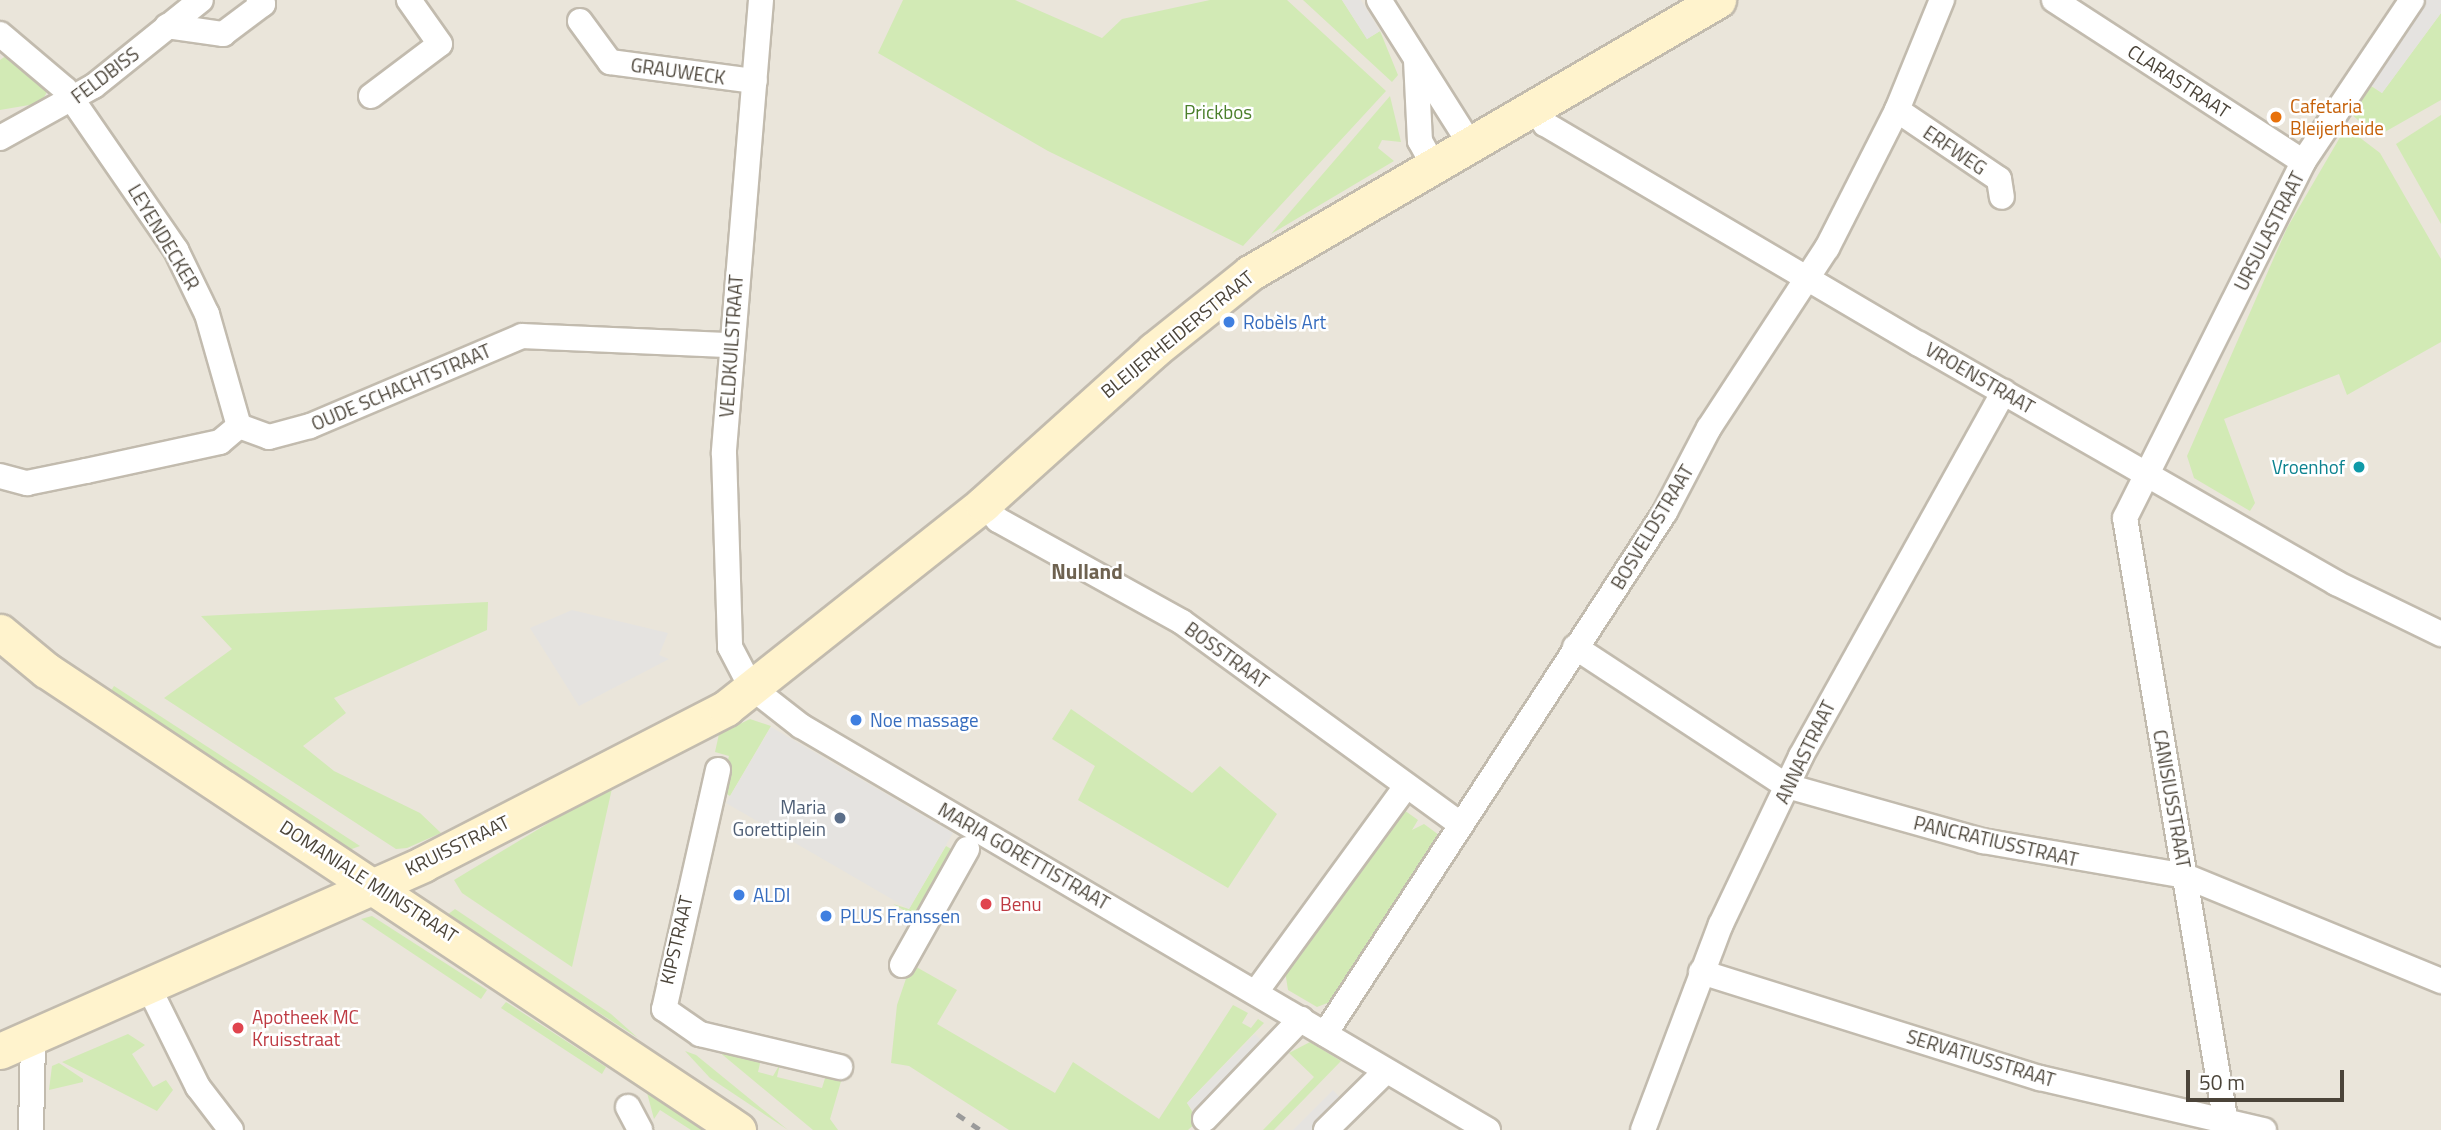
<!DOCTYPE html>
<html>
<head>
<meta charset="utf-8">
<style>
	body { margin:0 }
	#map { position:relative; width:2441px; height:1130px; overflow:hidden; background:#f6f3ec; font-family:"Titillium Web",sans-serif }
	div>[style] { position:absolute }
	.residential>* { inset:0; background:#eae5da }
	.green>* { inset:0; background:#d2eab5 }
	.parking>* { inset:0; background:#e5e3e0 }
	.roads { filter:drop-shadow(2px 0 #c2bbae) drop-shadow(-2px 0 #c2bbae) drop-shadow(0 2px #c2bbae) drop-shadow(0 -2px #c2bbae) }
	.street>* { height:24px; margin:-12px; padding:0 12px; transform-origin:12px; border-radius:12px; background:#fff }
	.secondary>* { height:35px; margin:-17.5px; padding:0 17.5px; transform-origin:17.5px; border-radius:17.5px; background:#fff3cd }
	.rail>* { height:5px; margin-top:-2.5px; transform-origin:0; background:repeating-linear-gradient(90deg,#9a9a9a 0 9px,transparent 0 18px) }
	.dots>* { width:19px; height:19px; translate:-50% -50%; box-sizing:border-box; border:4px solid #fff; border-radius:50% }
	span { translate:-50% -50%; white-space:nowrap; text-align:center; line-height:1.15; -webkit-text-stroke:5px #fff; paint-order:stroke }
	.street-label { font-size:19px; color:#4b4439 }
	.food-label { font-size:19px; color:#c56008 }
	.left { translate:0 -50%; text-align:left }
	.park-label { font-size:19px; color:#4a7f2a }
	.shop-label { font-size:19px; color:#366cbe }
	.culture-label { font-size:19px; color:#0d838f }
	.right { translate:-100% -50%; text-align:right }
	.service-label { font-size:19px; color:#4e5e75 }
	.health-label { font-size:19px; color:#be3a42 }
	.neighbourhood-label { font-size:21px; color:#6e6250; font-weight:700 }
	.scale { position:absolute; left:2186px; top:1070px; width:158px; height:32px; box-sizing:border-box; border:4px solid #4b4439; border-top:0; padding-left:9px; font-size:21px; line-height:24px; white-space:nowrap; color:#4b4439; -webkit-text-stroke:5px #fff; paint-order:stroke }
</style>
</head>
<body>
<div id="map">
	<div class="residential">
		<div style="clip-path:polygon(0 0,2441px 0,2441px 1130px,0 1130px)"></div>
	</div>
	<div class="green">
		<div style="clip-path:polygon(903px 0,1015px 0,1102px 38px,1122px 19px,1210px 0,1287px 0,1386px 91px,1243px 246px,1048px 151px,878px 53px)"></div>
		<div style="clip-path:polygon(1303px 0,1342px 0,1367px 39px,1380px 31px,1398px 75px,1392px 82px)"></div>
		<div style="clip-path:polygon(2441px 13px,2441px 100px,2383px 133px,2366px 127px,2343px 107px,2363px 81px,2382px 93px)"></div>
		<div style="clip-path:polygon(10px 53px,48px 90px,41px 103px,0 110px,0 60px)"></div>
		<div style="clip-path:polygon(1390px 96px,1401px 142px,1382px 140px,1378px 148px,1394px 161px,1271px 234px)"></div>
		<div style="clip-path:polygon(2441px 115px,2441px 224px,2396px 144px)"></div>
		<div style="clip-path:polygon(2346px 127px,2380px 153px,2441px 259px,2441px 342px,2347px 395px,2339px 374px,2224px 419px,2255px 503px,2250px 511px,2194px 478px,2187px 456px,2287px 228px)"></div>
		<div style="clip-path:polygon(488px 602px,487px 630px,334px 698px,346px 713px,303px 746px,334px 771px,420px 813px,441px 833px,407px 848px,396px 849px,164px 698px,232px 649px,201px 616px)"></div>
		<div style="clip-path:polygon(114px 686px,360px 846px,349px 850px,109px 694px)"></div>
		<div style="clip-path:polygon(1071px 709px,1192px 793px,1220px 766px,1277px 814px,1228px 888px,1078px 800px,1095px 766px,1052px 739px)"></div>
		<div style="clip-path:polygon(750px 719px,771px 726px,730px 796px,720px 790px,729px 756px,715px 752px,719px 734px)"></div>
		<div style="clip-path:polygon(613px 784px,572px 967px,462px 893px,454px 880px)"></div>
		<div style="clip-path:polygon(1404px 810px,1418px 820px,1412px 830px,1424px 824px,1439px 835px,1330px 1002px,1317px 1007px,1288px 990px,1285px 971px)"></div>
		<div style="clip-path:polygon(946px 846px,953px 850px,914px 916px,893px 904px,909px 909px)"></div>
		<div style="clip-path:polygon(455px 909px,611px 1014px,638px 1038px,447px 915px)"></div>
		<div style="clip-path:polygon(372px 916px,487px 990px,481px 999px,361px 919px)"></div>
		<div style="clip-path:polygon(911px 964px,957px 990px,937px 1024px,1055px 1093px,1073px 1062px,1159px 1119px,1233px 1005px,1248px 1013px,1242px 1023px,1251px 1028px,1258px 1019px,1264px 1023px,1187px 1103px,1198px 1121px,1188px 1130px,1009px 1130px,909px 1066px,891px 1063px,897px 1005px)"></div>
		<div style="clip-path:polygon(506px 1002px,606px 1067px,602px 1074px,501px 1008px)"></div>
		<div style="clip-path:polygon(128px 1034px,145px 1045px,132px 1054px,153px 1087px,166px 1080px,173px 1090px,157px 1111px,62px 1062px)"></div>
		<div style="clip-path:polygon(1310px 1042px,1341px 1061px,1274px 1130px,1263px 1130px,1314px 1077px,1289px 1053px)"></div>
		<div style="clip-path:polygon(721px 1047px,761px 1059px,758px 1072px,773px 1076px,780px 1064px,777px 1077px,822px 1088px,826px 1075px,842px 1078px,830px 1119px,838px 1130px,813px 1130px,718px 1051px)"></div>
		<div style="clip-path:polygon(685px 1051px,696px 1055px,788px 1130px,710px 1078px)"></div>
		<div style="clip-path:polygon(59px 1063px,83px 1079px,83px 1082px,49px 1090px,52px 1066px)"></div>
		<div style="clip-path:polygon(646px 1089px,708px 1130px,691px 1130px,660px 1110px,654px 1119px)"></div>
	</div>
	<div class="parking">
		<div style="clip-path:polygon(1342px 0,1361px 0,1380px 31px,1367px 39px)"></div>
		<div style="clip-path:polygon(2423px 0,2441px 0,2441px 13px,2382px 93px,2367px 82px)"></div>
		<div style="clip-path:polygon(572px 610px,668px 633px,659px 655px,669px 659px,579px 706px,530px 628px)"></div>
		<div style="clip-path:polygon(771px 727px,953px 833px,909px 909px,726px 803px)"></div>
		<div style="clip-path:polygon(1255px 1034px,1266px 1045px,1197px 1115px,1187px 1103px)"></div>
		<div style="clip-path:polygon(1333px 1090px,1344px 1102px,1316px 1130px,1293px 1130px)"></div>
	</div>
	<div class="roads">
		<div class="street">
			<div style="left:761px;top:0;width:455px;rotate:94.7deg"></div>
			<div style="left:724px;top:453px;width:194px;rotate:88.2deg"></div>
			<div style="left:730px;top:647px;width:45px;rotate:62.3deg"></div>
			<div style="left:751px;top:687px;width:63px;rotate:38deg"></div>
			<div style="left:801px;top:726px;width:797px;rotate:30.46deg"></div>
			<div style="left:1379px;top:0;width:167px;rotate:57.7deg"></div>
			<div style="left:2054px;top:0;width:297px;rotate:33deg"></div>
			<div style="left:580px;top:21px;width:51px;rotate:53.8deg"></div>
			<div style="left:610px;top:62px;width:146px;rotate:7.5deg"></div>
			<div style="left:167px;top:26px;width:57px;rotate:8.1deg"></div>
			<div style="left:223px;top:34px;width:50px;rotate:-36.9deg"></div>
			<div style="left:263px;top:4px;width:6px;rotate:-135deg"></div>
			<div style="left:0;top:34px;width:85px;rotate:40.2deg"></div>
			<div style="left:65px;top:89px;width:196px;rotate:55.4deg"></div>
			<div style="left:176px;top:250px;width:71px;rotate:64.2deg"></div>
			<div style="left:207px;top:314px;width:116px;rotate:74.1deg"></div>
			<div style="left:1416px;top:60px;width:81px;rotate:87.2deg"></div>
			<div style="left:1420px;top:141px;width:25px;rotate:61deg"></div>
			<div style="left:371px;top:96px;width:86px;rotate:-37deg"></div>
			<div style="left:440px;top:44px;width:54px;rotate:-125.2deg"></div>
			<div style="left:1532px;top:104px;width:24px;rotate:57deg"></div>
			<div style="left:1545px;top:124px;width:434px;rotate:30.5deg"></div>
			<div style="left:1919px;top:344px;width:481px;rotate:29.8deg"></div>
			<div style="left:2336px;top:583px;width:117px;rotate:25.9deg"></div>
			<div style="left:1897px;top:110px;width:123px;rotate:34.1deg"></div>
			<div style="left:1999px;top:179px;width:18px;rotate:81deg"></div>
			<div style="left:0;top:138px;width:107px;rotate:-29deg"></div>
			<div style="left:94px;top:86px;width:137px;rotate:-38.8deg"></div>
			<div style="left:239px;top:426px;width:32px;rotate:20deg"></div>
			<div style="left:269px;top:437px;width:42px;rotate:-15deg"></div>
			<div style="left:310px;top:426px;width:230px;rotate:-23deg"></div>
			<div style="left:522px;top:336px;width:209px;rotate:2.5deg"></div>
			<div style="left:0;top:476px;width:28px;rotate:15deg"></div>
			<div style="left:27px;top:483px;width:60px;rotate:-11.5deg"></div>
			<div style="left:86px;top:471px;width:137px;rotate:-12.2deg"></div>
			<div style="left:220px;top:442px;width:25px;rotate:-40deg"></div>
			<div style="left:983px;top:504px;width:22px;rotate:47deg"></div>
			<div style="left:998px;top:520px;width:210px;rotate:29deg"></div>
			<div style="left:1182px;top:622px;width:345px;rotate:36deg"></div>
			<div style="left:1575px;top:647px;width:254px;rotate:33.3deg"></div>
			<div style="left:1787px;top:786px;width:204px;rotate:15.7deg"></div>
			<div style="left:1983px;top:841px;width:205px;rotate:9.8deg"></div>
			<div style="left:2185px;top:876px;width:277px;rotate:22.3deg"></div>
			<div style="left:718px;top:770px;width:245px;rotate:102.7deg"></div>
			<div style="left:664px;top:1009px;width:44px;rotate:34.8deg"></div>
			<div style="left:700px;top:1034px;width:144px;rotate:13.3deg"></div>
			<div style="left:902px;top:965px;width:133px;rotate:-60.7deg"></div>
			<div style="left:1701px;top:972px;width:355px;rotate:17.4deg"></div>
			<div style="left:2040px;top:1078px;width:230px;rotate:13.1deg"></div>
			<div style="left:150px;top:990px;width:108px;rotate:63.7deg"></div>
			<div style="left:198px;top:1087px;width:54px;rotate:52.5deg"></div>
			<div style="left:1256px;top:992px;width:255px;rotate:-53.9deg"></div>
			<div style="left:1325px;top:1034px;width:623px;rotate:-56.92deg"></div>
			<div style="left:1665px;top:512px;width:95px;rotate:-62.4deg"></div>
			<div style="left:1709px;top:428px;width:215px;rotate:-56.8deg"></div>
			<div style="left:1827px;top:248px;width:155px;rotate:-63.1deg"></div>
			<div style="left:1897px;top:110px;width:119px;rotate:-67.8deg"></div>
			<div style="left:628px;top:1107px;width:26px;rotate:62deg"></div>
			<div style="left:1205px;top:1119px;width:139px;rotate:-46.2deg"></div>
			<div style="left:31px;top:1130px;width:91px;rotate:-88.7deg"></div>
			<div style="left:1326px;top:1130px;width:84px;rotate:-44.5deg"></div>
			<div style="left:1643px;top:1130px;width:220px;rotate:-69.3deg"></div>
			<div style="left:1721px;top:924px;width:186px;rotate:-64.5deg"></div>
			<div style="left:1801px;top:756px;width:417px;rotate:-60.9deg"></div>
			<div style="left:2227px;top:1130px;width:620px;rotate:-99.46deg"></div>
			<div style="left:2125px;top:518px;width:398px;rotate:-63.4deg"></div>
			<div style="left:2303px;top:162px;width:195px;rotate:-56.1deg"></div>
		</div>
		<div class="secondary">
			<div style="left:0;top:632px;width:60px;rotate:39.6deg"></div>
			<div style="left:46px;top:670px;width:831px;rotate:33.61deg"></div>
			<div style="left:0;top:1051px;width:462px;rotate:-23.8deg"></div>
			<div style="left:423px;top:864px;width:341px;rotate:-27.2deg"></div>
			<div style="left:726px;top:708px;width:328px;rotate:-38.4deg"></div>
			<div style="left:983px;top:504px;width:230px;rotate:-42deg"></div>
			<div style="left:1154px;top:350px;width:123px;rotate:-38.7deg"></div>
			<div style="left:1250px;top:273px;width:542px;rotate:-30.26deg"></div>
		</div>
	</div>
	<div class="rail">
		<div style="left:957px;top:1114px;width:29px;rotate:34deg"></div>
	</div>
	<div class="dots">
		<div style="left:2276px;top:117px;background:#e8710a"></div>
		<div style="left:1229px;top:322px;background:#3f7fe0"></div>
		<div style="left:2359px;top:467px;background:#0f9aa8"></div>
		<div style="left:856px;top:720px;background:#3f7fe0"></div>
		<div style="left:840px;top:818px;background:#5c6f8a"></div>
		<div style="left:739px;top:895px;background:#3f7fe0"></div>
		<div style="left:986px;top:904px;background:#e0444e"></div>
		<div style="left:826px;top:916px;background:#3f7fe0"></div>
		<div style="left:238px;top:1028px;background:#e0444e"></div>
	</div>
	<div class="street-label">
		<span style="left:678px;top:71px;rotate:8deg">GRAUWECK</span>
		<span style="left:105px;top:75px;rotate:-37deg">FELDBISS</span>
		<span style="left:2179px;top:81px;rotate:33deg">CLARASTRAAT</span>
		<span style="left:1955px;top:150px;rotate:34deg">ERFWEG</span>
		<span style="left:2269px;top:231px;rotate:-63deg">URSULASTRAAT</span>
		<span style="left:164px;top:237px;rotate:59deg">LEYENDECKER</span>
		<span style="left:1177px;top:334px;rotate:-39deg">BLEIJERHEIDERSTRAAT</span>
		<span style="left:731px;top:346px;rotate:-86deg">VELDKUILSTRAAT</span>
		<span style="left:1980px;top:378px;rotate:30deg">VROENSTRAAT</span>
		<span style="left:401px;top:387px;rotate:-23deg">OUDE SCHACHTSTRAAT</span>
		<span style="left:1652px;top:527px;rotate:-59deg">BOSVELDSTRAAT</span>
		<span style="left:1227px;top:655px;rotate:36deg">BOSSTRAAT</span>
		<span style="left:1805px;top:752px;rotate:-64deg">ANNASTRAAT</span>
		<span style="left:2172px;top:799px;rotate:80deg">CANISIUSSTRAAT</span>
		<span style="left:1996px;top:841px;rotate:13deg">PANCRATIUSSTRAAT</span>
		<span style="left:457px;top:845px;rotate:-26deg">KRUISSTRAAT</span>
		<span style="left:1024px;top:856px;rotate:30deg">MARIA GORETTISTRAAT</span>
		<span style="left:369px;top:881px;rotate:33deg">DOMANIALE MIJNSTRAAT</span>
		<span style="left:676px;top:940px;rotate:-77deg">KIPSTRAAT</span>
		<span style="left:1981px;top:1058px;rotate:17deg">SERVATIUSSTRAAT</span>
	</div>
	<div class="food-label">
		<span class="left" style="left:2290px;top:117px">Cafetaria<br>Bleijerheide</span>
	</div>
	<div class="park-label">
		<span style="left:1218px;top:112px">Prickbos</span>
	</div>
	<div class="shop-label">
		<span class="left" style="left:1243px;top:322px">Robèls Art</span>
		<span class="left" style="left:870px;top:720px">Noe massage</span>
		<span class="left" style="left:753px;top:895px">ALDI</span>
		<span class="left" style="left:840px;top:916px">PLUS Franssen</span>
	</div>
	<div class="culture-label">
		<span class="right" style="left:2345px;top:467px">Vroenhof</span>
	</div>
	<div class="service-label">
		<span class="right" style="left:826px;top:818px">Maria<br>Gorettiplein</span>
	</div>
	<div class="health-label">
		<span class="left" style="left:1000px;top:904px">Benu</span>
		<span class="left" style="left:252px;top:1028px">Apotheek MC<br>Kruisstraat</span>
	</div>
	<div class="neighbourhood-label">
		<span style="left:1087px;top:571px">Nulland</span>
	</div>
	<div class="scale">50 m</div>
</div>
</body>
</html>
